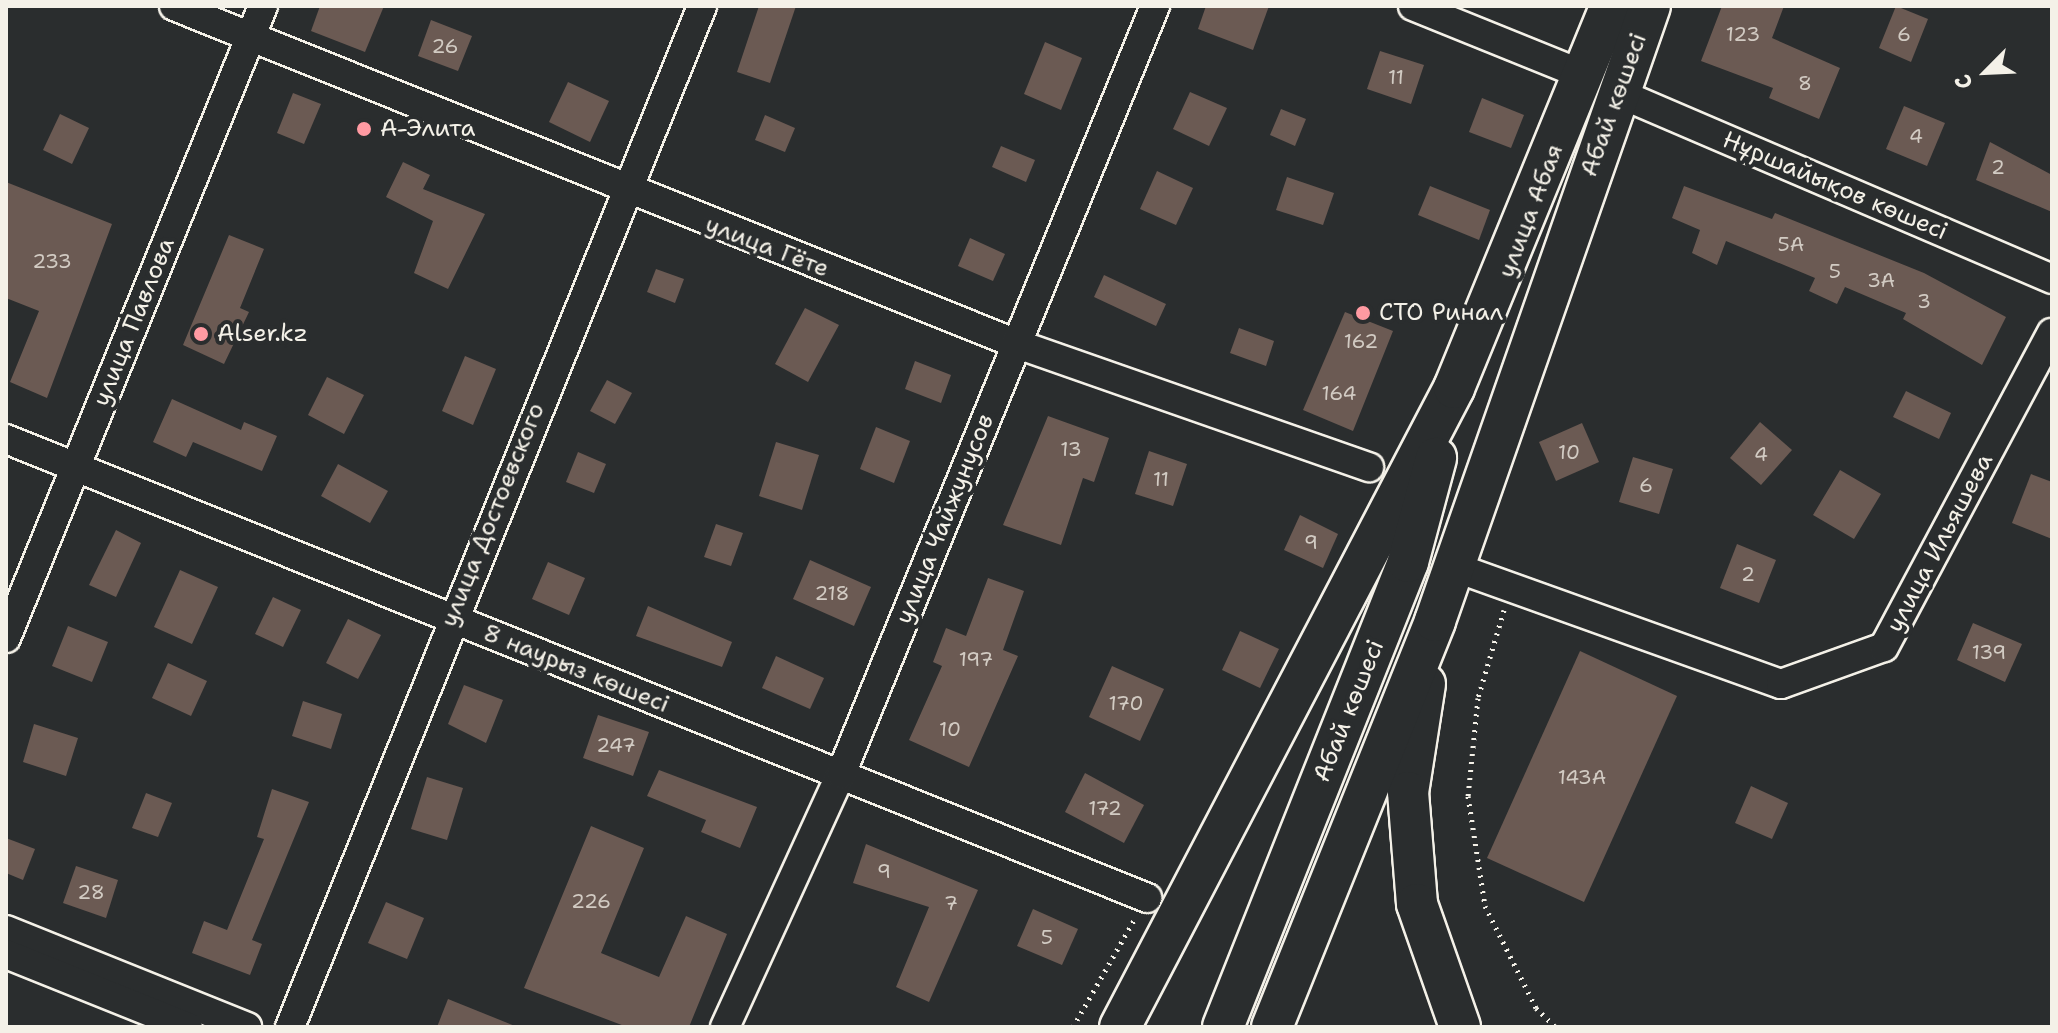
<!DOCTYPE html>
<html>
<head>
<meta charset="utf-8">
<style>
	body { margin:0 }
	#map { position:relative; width:2058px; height:1033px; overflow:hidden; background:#2a2d2e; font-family:"Shantell Sans",sans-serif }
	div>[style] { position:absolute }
	.building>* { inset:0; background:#6b5a53 }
	.path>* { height:5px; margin-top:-2.5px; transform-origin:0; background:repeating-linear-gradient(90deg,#f4f1e8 0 2px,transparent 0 8px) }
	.roads { filter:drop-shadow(2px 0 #f4f1e8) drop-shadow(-2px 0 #f4f1e8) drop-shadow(0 2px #f4f1e8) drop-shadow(0 -2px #f4f1e8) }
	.street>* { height:28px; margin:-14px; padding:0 14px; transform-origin:14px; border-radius:14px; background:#2a2d2e }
	.secondary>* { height:40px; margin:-20px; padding:0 20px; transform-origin:20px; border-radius:20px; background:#2a2d2e }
	.dots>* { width:22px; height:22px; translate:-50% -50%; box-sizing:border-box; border:4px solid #2a2d2e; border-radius:50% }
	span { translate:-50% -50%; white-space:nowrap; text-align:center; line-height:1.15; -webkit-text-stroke:8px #2a2d2e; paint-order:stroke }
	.number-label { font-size:20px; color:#d2cbc3 }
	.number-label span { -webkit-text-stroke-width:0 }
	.street-label { font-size:24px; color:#f4f1e8 }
	.poi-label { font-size:24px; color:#f4f1e8 }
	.left { translate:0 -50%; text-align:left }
	.frame { position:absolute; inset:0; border:8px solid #f4f1e8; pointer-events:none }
	.north { position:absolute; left:1946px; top:32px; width:80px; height:80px; -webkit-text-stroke:6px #2a2d2e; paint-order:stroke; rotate:246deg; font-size:22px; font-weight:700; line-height:32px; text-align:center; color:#f4f1e8 }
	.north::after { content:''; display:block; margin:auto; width:28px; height:36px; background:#f4f1e8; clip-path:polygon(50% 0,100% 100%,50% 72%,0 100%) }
</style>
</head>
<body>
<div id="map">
	<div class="building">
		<div style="clip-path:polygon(320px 6px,384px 6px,365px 52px,311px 31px)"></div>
		<div style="clip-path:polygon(759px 6px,796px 6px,770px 83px,737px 72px)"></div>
		<div style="clip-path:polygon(1206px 6px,1269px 6px,1253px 50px,1198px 29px)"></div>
		<div style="clip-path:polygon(1722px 6px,1784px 6px,1772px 38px,1840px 68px,1819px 119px,1769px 98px,1773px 88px,1701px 61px)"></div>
		<div style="clip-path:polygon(1896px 6px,1928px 19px,1911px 62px,1879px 48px)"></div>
		<div style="clip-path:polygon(431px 20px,472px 36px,458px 71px,418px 56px)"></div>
		<div style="clip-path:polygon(1045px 42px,1082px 58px,1061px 110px,1024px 94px)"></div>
		<div style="clip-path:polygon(1380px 51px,1424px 65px,1411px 104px,1367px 89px)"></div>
		<div style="clip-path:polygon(568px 82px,609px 101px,590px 142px,549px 122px)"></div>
		<div style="clip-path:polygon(1190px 92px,1227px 108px,1209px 146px,1173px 129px)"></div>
		<div style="clip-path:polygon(293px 93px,321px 104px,304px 144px,277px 133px)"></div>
		<div style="clip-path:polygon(1482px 98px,1524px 115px,1511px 148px,1469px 132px)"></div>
		<div style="clip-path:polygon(1904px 106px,1945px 123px,1927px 166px,1886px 149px)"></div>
		<div style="clip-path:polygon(1281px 109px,1306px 119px,1295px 146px,1270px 135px)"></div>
		<div style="clip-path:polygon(60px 114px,89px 128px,72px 164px,43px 150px)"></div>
		<div style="clip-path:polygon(765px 115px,795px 128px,785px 152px,755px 140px)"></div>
		<div style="clip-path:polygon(1990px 142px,2052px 175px,2052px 212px,1976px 180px)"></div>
		<div style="clip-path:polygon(1001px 146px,1035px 160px,1026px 182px,992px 167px)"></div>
		<div style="clip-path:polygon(403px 162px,430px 175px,423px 189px,485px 214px,448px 289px,414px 273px,433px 221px,386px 197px)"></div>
		<div style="clip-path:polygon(1157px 171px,1193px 188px,1176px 225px,1140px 209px)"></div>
		<div style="clip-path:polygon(1287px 177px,1334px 193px,1323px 225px,1276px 210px)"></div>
		<div style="clip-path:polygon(6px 182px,112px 224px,47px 398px,10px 382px,39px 311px,6px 298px)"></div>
		<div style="clip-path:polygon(1430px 186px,1490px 210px,1479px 240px,1418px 215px)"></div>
		<div style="clip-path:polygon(1684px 186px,1772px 219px,1775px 213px,1924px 273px,2006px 317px,1982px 365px,1903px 319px,1906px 313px,1845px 287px,1837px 304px,1809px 291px,1815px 278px,1726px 241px,1717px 265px,1692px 253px,1700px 230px,1672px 218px)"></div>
		<div style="clip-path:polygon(229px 235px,264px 249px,240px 308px,249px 312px,224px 364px,183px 345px)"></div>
		<div style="clip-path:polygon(970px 238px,1005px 254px,993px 281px,958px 266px)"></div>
		<div style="clip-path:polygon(656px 269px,684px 279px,675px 303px,647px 292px)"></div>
		<div style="clip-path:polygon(1104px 275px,1166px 304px,1156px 326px,1094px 297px)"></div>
		<div style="clip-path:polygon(805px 308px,839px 325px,808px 382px,775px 364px)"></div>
		<div style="clip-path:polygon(1345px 312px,1393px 331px,1353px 431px,1303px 410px)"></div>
		<div style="clip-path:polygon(1239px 328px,1274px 341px,1266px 366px,1230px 353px)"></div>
		<div style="clip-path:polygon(465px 356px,496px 369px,473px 425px,442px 411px)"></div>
		<div style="clip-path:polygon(915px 361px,951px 375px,941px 403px,905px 389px)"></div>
		<div style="clip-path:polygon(327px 377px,364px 395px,344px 434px,308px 415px)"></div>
		<div style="clip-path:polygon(607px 380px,632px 393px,615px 424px,590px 411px)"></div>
		<div style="clip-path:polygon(1906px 391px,1951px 413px,1939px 439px,1893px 417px)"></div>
		<div style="clip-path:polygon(172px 399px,241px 430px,244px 422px,277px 436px,262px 471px,193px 442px,186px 457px,153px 442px)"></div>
		<div style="clip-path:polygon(1048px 416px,1109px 438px,1094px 482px,1083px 478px,1061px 545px,1003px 525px)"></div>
		<div style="clip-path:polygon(1760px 422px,1792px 450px,1761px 485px,1730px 458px)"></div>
		<div style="clip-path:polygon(1582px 423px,1599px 462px,1556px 481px,1539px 442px)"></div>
		<div style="clip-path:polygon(876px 427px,910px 441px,894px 483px,860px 469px)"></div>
		<div style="clip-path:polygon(776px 442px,819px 455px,802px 510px,759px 496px)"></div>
		<div style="clip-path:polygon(1149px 451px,1187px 464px,1173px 506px,1135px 494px)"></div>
		<div style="clip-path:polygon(578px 452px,606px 464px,594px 493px,566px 482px)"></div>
		<div style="clip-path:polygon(1633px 457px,1673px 469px,1659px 514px,1619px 502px)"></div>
		<div style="clip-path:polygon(338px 464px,388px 491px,370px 523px,321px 496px)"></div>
		<div style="clip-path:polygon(1840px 470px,1881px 494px,1854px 539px,1813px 515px)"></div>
		<div style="clip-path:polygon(2031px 474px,2052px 482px,2052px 539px,2012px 523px)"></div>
		<div style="clip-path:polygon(1300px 515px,1338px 534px,1323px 568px,1284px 550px)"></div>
		<div style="clip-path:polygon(716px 524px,743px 533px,731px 566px,704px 557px)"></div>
		<div style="clip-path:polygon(116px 530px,141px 543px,116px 597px,89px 585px)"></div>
		<div style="clip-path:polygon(1737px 544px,1776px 560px,1759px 603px,1720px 588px)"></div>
		<div style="clip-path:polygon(810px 560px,871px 587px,854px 626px,793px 599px)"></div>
		<div style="clip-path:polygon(548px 562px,585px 578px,569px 615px,532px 599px)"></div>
		<div style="clip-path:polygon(180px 570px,218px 587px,192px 644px,154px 627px)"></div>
		<div style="clip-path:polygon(988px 578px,1024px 591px,1003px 650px,1018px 656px,969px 767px,909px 740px,942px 666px,933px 662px,946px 628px,966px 636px)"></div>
		<div style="clip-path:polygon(273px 597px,301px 610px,283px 647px,255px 634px)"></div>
		<div style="clip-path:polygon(648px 606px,732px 642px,722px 667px,636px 636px)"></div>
		<div style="clip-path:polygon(348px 619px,381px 635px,358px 679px,326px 663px)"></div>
		<div style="clip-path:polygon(1973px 623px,2022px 644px,2005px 682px,1957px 660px)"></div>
		<div style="clip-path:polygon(68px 626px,108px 642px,92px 682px,52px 666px)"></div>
		<div style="clip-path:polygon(1240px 631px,1279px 649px,1260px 688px,1222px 670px)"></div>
		<div style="clip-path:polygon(1580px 651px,1677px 696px,1584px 902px,1487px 858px)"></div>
		<div style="clip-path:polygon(776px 656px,824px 678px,810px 709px,762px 688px)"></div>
		<div style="clip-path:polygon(168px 663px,207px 681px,191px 716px,152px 698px)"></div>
		<div style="clip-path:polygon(1112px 666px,1164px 689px,1140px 741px,1089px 717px)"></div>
		<div style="clip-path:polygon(464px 685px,503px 700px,486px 743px,448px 724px)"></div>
		<div style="clip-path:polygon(303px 701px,342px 714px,331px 749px,292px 736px)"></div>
		<div style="clip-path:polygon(598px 715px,649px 732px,633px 776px,583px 758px)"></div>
		<div style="clip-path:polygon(34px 724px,78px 738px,66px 776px,23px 762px)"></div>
		<div style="clip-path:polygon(659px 770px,757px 807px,740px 848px,701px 832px,706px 820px,647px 796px)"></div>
		<div style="clip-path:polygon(1085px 773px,1144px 805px,1124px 843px,1065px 812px)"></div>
		<div style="clip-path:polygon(427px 777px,463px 788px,447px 840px,411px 829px)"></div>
		<div style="clip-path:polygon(1751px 786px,1788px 803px,1772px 839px,1735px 823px)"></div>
		<div style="clip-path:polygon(272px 789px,309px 802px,252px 940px,262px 944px,250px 975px,192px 953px,204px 921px,227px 930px,264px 839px,257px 837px)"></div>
		<div style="clip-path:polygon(146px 793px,172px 803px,158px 837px,132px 828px)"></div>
		<div style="clip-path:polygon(591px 826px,644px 848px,601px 953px,659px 977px,686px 916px,727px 934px,689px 1027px,627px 1027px,524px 988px)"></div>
		<div style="clip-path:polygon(6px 838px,35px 849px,23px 880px,6px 873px)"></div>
		<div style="clip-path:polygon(866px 844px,978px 890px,929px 1002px,896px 987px,929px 907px,853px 883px)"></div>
		<div style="clip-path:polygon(76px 866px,118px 880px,106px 918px,63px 903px)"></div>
		<div style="clip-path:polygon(386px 902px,424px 918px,407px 959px,368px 943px)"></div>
		<div style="clip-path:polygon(1033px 909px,1078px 929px,1062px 965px,1017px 946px)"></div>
		<div style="clip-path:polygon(448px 999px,515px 1026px,515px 1027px,437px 1027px)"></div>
	</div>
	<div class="path">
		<div style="left:1504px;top:610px;width:92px;rotate:106.5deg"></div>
		<div style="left:1478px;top:698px;width:99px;rotate:95.8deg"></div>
		<div style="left:1468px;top:796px;width:111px;rotate:81.2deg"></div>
		<div style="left:1485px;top:906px;width:114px;rotate:63.4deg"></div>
		<div style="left:1536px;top:1008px;width:28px;rotate:44deg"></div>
		<div style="left:1073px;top:1027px;width:123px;rotate:-60.3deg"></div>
	</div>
	<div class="roads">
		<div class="street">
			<div style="left:174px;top:6px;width:908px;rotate:21.85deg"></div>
			<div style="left:1017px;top:344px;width:373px;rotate:19.3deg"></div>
			<div style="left:1413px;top:6px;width:184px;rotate:22deg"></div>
			<div style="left:1618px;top:93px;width:472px;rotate:23.2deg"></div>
			<div style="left:6px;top:439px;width:1230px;rotate:21.91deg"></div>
			<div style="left:1454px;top:567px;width:347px;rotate:19.7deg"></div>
			<div style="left:1781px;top:684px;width:109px;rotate:-19.8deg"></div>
			<div style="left:1884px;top:647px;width:356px;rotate:-61.9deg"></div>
			<div style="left:6px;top:638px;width:682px;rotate:-67.87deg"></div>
			<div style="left:6px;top:930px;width:260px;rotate:21.9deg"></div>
			<div style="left:6px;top:954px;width:196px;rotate:21.9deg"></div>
			<div style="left:290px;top:1027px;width:1101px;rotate:-68.02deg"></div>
			<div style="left:725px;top:1027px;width:278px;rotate:-65.4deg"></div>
			<div style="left:841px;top:774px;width:830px;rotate:-67.76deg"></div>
		</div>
		<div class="secondary">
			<div style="left:1425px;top:684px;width:109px;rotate:98.9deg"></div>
			<div style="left:1408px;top:792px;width:112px;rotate:85.4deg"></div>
			<div style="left:1417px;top:904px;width:130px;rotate:70.7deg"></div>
			<div style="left:1120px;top:1027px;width:721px;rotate:-62.4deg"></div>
			<div style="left:1454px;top:388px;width:413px;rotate:-67.7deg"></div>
			<div style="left:1223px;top:1027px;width:500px;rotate:-68.3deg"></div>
			<div style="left:1408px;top:562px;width:108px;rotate:-74.9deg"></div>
			<div style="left:1272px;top:1027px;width:437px;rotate:-68.1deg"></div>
			<div style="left:1435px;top:621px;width:651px;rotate:-70.73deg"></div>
		</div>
	</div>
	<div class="dots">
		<div style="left:364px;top:129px;background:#ff9aa2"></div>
		<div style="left:1363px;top:313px;background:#ff9aa2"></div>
		<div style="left:201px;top:334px;background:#ff9aa2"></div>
	</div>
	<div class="number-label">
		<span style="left:1743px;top:34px">123</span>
		<span style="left:1904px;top:34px">6</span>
		<span style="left:445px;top:46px">26</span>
		<span style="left:1396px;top:77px">11</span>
		<span style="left:1805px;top:83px">8</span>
		<span style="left:1916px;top:136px">4</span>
		<span style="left:1998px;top:167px">2</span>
		<span style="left:1791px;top:244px">5A</span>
		<span style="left:52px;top:261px">233</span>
		<span style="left:1835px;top:271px">5</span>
		<span style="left:1881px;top:280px">3A</span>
		<span style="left:1924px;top:301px">3</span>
		<span style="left:1361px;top:341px">162</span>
		<span style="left:1339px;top:393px">164</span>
		<span style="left:1071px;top:449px">13</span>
		<span style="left:1569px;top:452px">10</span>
		<span style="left:1761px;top:454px">4</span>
		<span style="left:1161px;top:479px">11</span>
		<span style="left:1646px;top:485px">6</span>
		<span style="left:1311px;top:542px">9</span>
		<span style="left:1748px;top:574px">2</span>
		<span style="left:832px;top:593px">218</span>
		<span style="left:1989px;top:652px">139</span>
		<span style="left:976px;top:659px">197</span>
		<span style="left:1126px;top:703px">170</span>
		<span style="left:950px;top:729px">10</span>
		<span style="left:616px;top:745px">247</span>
		<span style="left:1582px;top:777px">143А</span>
		<span style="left:1105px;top:808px">172</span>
		<span style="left:884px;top:871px">9</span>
		<span style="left:91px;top:892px">28</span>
		<span style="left:591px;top:901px">226</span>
		<span style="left:951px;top:903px">7</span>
		<span style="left:1047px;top:937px">5</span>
	</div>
	<div class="street-label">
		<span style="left:1614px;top:105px;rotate:-70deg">Абай көшесі</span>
		<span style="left:1835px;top:186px;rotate:23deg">Нұршайықов көшесі</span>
		<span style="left:1531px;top:211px;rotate:-69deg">улица Абая</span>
		<span style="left:767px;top:247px;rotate:21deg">улица Гёте</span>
		<span style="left:134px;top:322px;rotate:-68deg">улица Павлова</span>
		<span style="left:493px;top:515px;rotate:-68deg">улица Достоевского</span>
		<span style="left:945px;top:519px;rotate:-68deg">улица Чайжунусов</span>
		<span style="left:1940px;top:543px;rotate:-62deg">улица Ильяшева</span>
		<span style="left:576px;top:669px;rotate:22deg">8 наурыз көшесі</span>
		<span style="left:1349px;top:711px;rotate:-68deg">Абай көшесі</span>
	</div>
	<div class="poi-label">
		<span class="left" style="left:380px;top:129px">А-Элита</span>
		<span class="left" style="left:1379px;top:313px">СТО Ринал</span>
		<span class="left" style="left:217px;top:334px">Alser.kz</span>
	</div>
	<div class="frame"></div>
	<div class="north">С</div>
</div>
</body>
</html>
